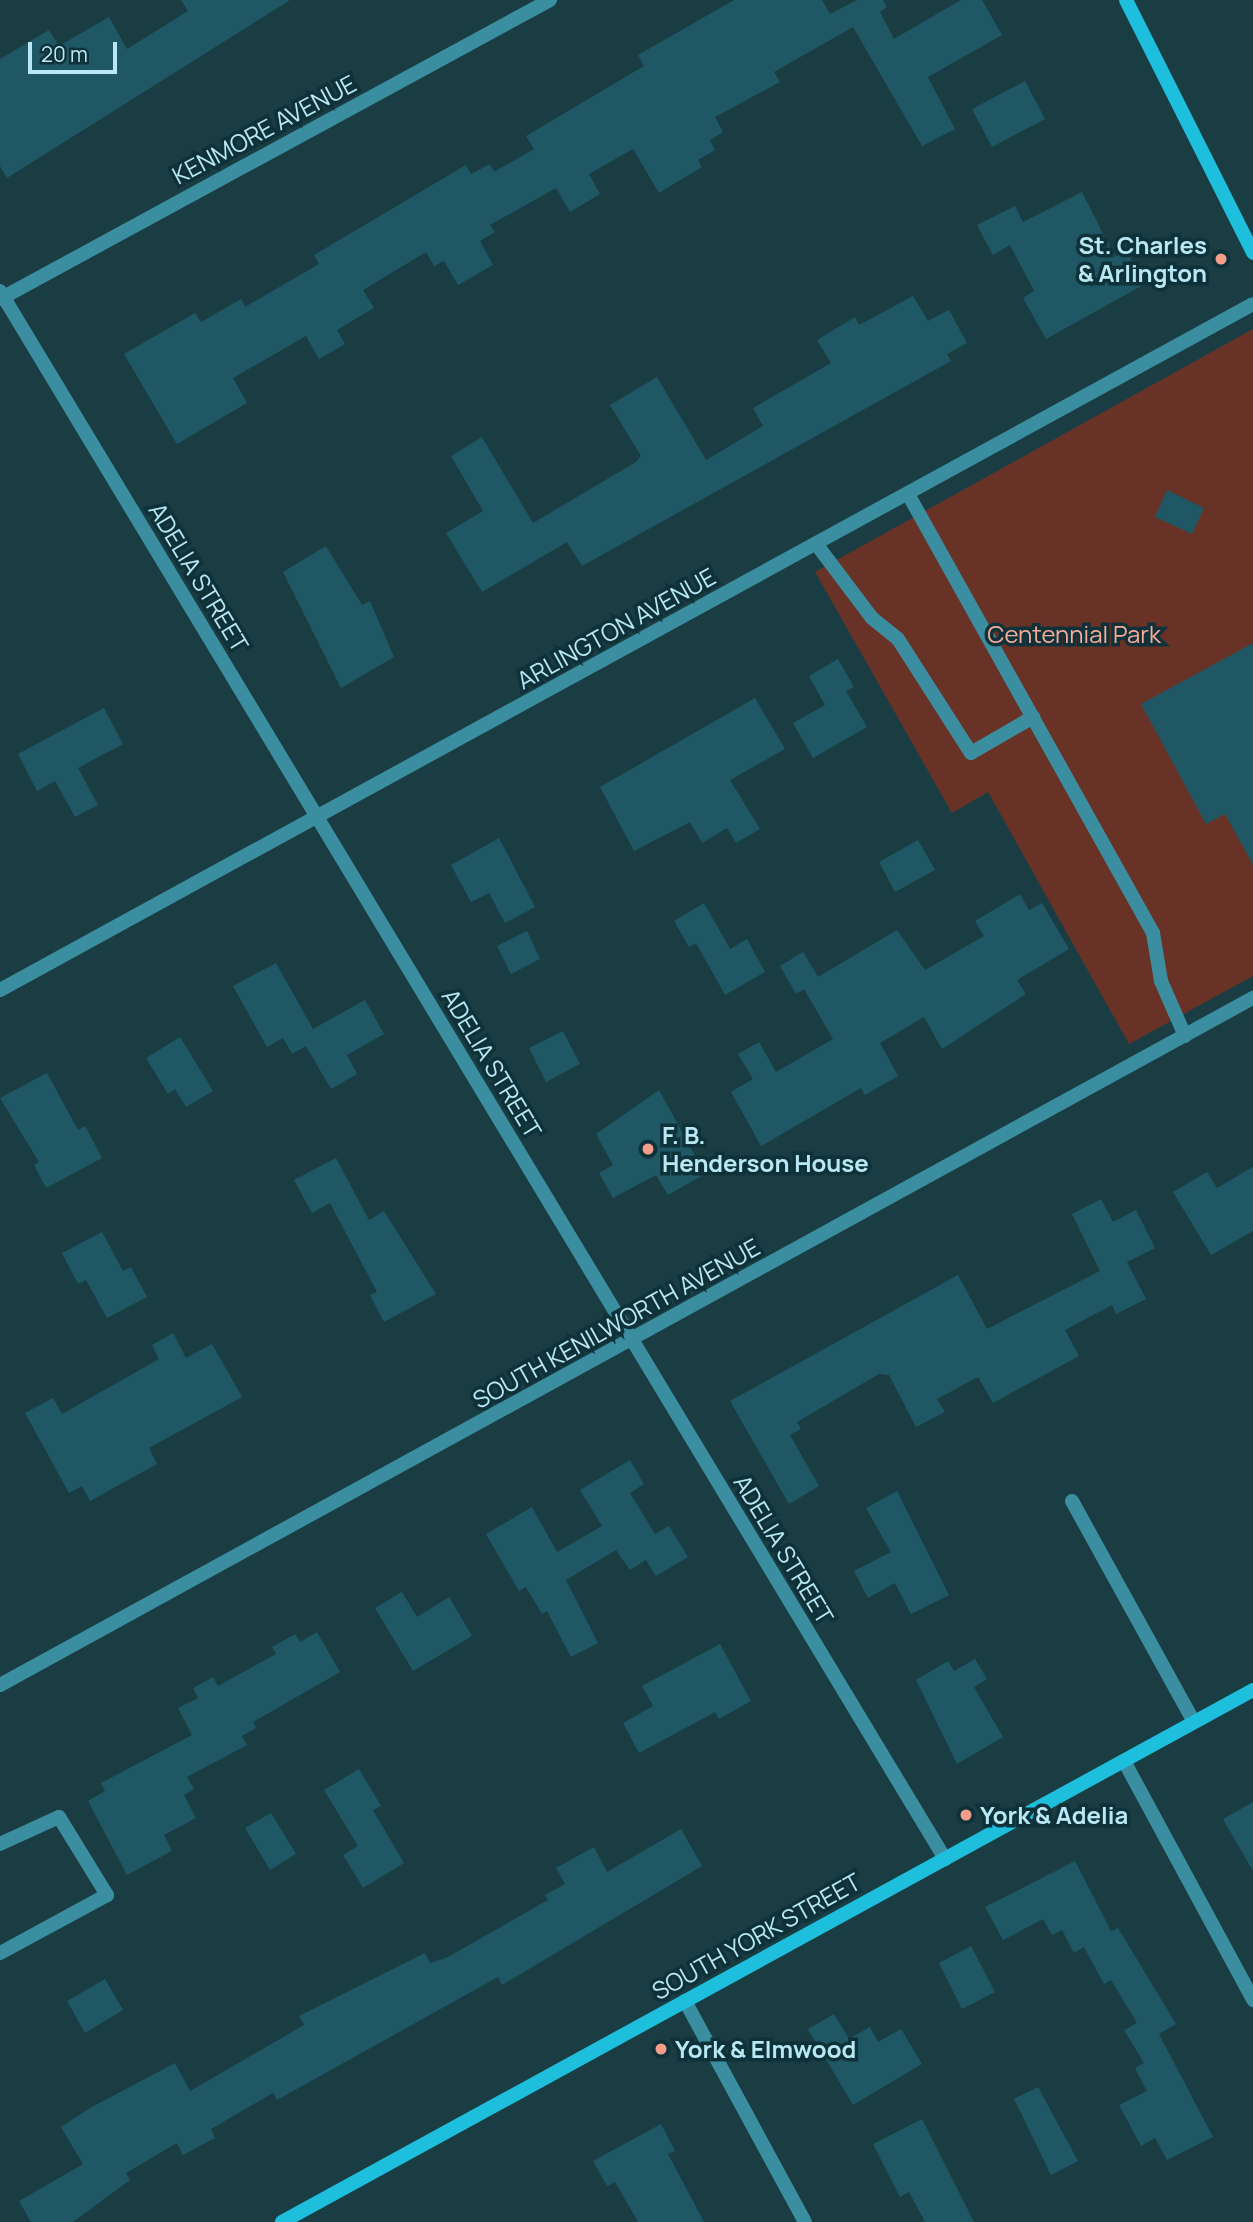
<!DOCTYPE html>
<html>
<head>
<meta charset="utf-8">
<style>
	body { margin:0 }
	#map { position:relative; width:1253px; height:2222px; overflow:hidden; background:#1a3c43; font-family:Manrope,sans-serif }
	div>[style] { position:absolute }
	.green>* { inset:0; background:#683326 }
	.building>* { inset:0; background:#1f5864 }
	.service>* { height:14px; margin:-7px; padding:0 7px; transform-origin:7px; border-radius:7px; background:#3b8ea0 }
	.minor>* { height:14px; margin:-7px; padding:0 7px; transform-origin:7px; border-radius:7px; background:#3b8ea0 }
	.secondary>* { height:14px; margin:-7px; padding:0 7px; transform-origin:7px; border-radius:7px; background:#1ebfdc }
	.dots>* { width:19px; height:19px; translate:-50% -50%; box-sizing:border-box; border:4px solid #0f3139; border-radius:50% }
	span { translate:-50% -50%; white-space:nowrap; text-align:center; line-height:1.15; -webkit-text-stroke:7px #0f3139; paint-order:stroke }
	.street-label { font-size:24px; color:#b8e8f4 }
	.poi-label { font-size:24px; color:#b8e8f4; font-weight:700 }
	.right { translate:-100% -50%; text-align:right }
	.left { translate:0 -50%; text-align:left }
	.park-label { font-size:24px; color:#f7ab98 }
	.scale { position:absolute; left:28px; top:42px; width:89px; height:32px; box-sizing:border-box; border:4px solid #b8e8f4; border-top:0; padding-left:9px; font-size:21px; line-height:24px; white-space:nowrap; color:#b8e8f4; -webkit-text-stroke:5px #0f3139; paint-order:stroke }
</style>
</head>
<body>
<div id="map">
	<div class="green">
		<div style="clip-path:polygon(1253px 329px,1253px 976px,1129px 1044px,988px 792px,952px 813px,815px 572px)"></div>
	</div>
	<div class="building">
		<div style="clip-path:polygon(181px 0,290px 0,7px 178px,0 166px,0 59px,49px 30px,59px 46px,109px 17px,127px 49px,188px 11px)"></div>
		<div style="clip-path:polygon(734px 0,822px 0,830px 14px,857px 0,883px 0,887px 7px,880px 12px,894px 39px,961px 0,982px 0,1002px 35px,928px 77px,955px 129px,922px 146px,853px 27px,774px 72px,780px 82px,715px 117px,723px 132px,710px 140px,715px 150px,698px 160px,702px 167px,659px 193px,633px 149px,589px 174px,600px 194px,570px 212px,556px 188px,490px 225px,495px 232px,480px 241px,493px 265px,458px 285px,444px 261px,434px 266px,426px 252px,363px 290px,374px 308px,337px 330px,345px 344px,319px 359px,306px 336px,233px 378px,247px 403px,177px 444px,124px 354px,195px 313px,201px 322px,241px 299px,245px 307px,319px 264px,314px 255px,466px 165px,471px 174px,490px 164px,494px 172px,534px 149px,526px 136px,644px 66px,638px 55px)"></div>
		<div style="clip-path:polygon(1025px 81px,1045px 119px,992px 147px,972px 109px)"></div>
		<div style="clip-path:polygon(1082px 192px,1115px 257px,1126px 250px,1145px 284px,1046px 339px,1023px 298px,1034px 291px,1010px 245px,993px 255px,977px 225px,1015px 206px,1023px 222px)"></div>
		<div style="clip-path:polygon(913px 296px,928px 321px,949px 310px,967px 343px,947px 354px,951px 361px,582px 566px,567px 542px,482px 592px,446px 533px,483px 511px,451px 456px,482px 437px,533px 523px,636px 462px,641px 456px,610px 405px,657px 377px,706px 460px,763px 426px,753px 408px,831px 363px,817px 340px,855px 317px,859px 325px)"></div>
		<div style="clip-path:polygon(1167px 490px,1204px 508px,1192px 534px,1155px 517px)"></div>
		<div style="clip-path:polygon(326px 546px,362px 605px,370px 601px,394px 657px,341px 688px,283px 572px)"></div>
		<div style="clip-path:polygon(1253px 643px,1253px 865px,1225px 814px,1206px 824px,1141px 704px)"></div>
		<div style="clip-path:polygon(838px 659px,854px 687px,846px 691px,867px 727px,813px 758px,793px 723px,825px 705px,809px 676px)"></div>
		<div style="clip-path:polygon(755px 698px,785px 749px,730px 780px,760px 829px,736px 843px,727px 828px,702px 843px,690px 822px,634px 851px,600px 787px)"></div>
		<div style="clip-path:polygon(104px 708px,123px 744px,78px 768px,98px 805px,75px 817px,55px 781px,37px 791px,18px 754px)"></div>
		<div style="clip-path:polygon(499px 838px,535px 907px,505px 923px,489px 893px,471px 902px,451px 865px)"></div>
		<div style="clip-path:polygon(918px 840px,935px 870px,895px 892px,879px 862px)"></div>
		<div style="clip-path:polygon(1020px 894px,1029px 910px,1042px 903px,1069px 949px,1017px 980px,1026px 994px,942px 1049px,924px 1017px,880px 1043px,898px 1076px,865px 1095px,861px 1088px,761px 1146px,731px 1092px,753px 1079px,738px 1054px,759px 1042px,776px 1072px,833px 1039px,804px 989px,796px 994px,780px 966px,803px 952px,818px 977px,897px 930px,925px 970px,984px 936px,975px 921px)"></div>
		<div style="clip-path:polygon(704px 903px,730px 949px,747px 939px,765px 972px,725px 995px,696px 943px,689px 947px,674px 921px)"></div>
		<div style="clip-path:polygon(527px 931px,540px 959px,511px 974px,497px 946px)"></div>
		<div style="clip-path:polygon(276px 963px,313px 1029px,365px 1000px,384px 1034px,347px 1055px,357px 1074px,331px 1089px,306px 1046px,292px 1054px,283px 1038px,267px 1047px,233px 986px)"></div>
		<div style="clip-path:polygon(563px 1031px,580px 1064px,546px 1082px,529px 1048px)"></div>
		<div style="clip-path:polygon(180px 1037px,213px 1091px,186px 1107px,175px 1089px,168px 1094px,146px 1058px)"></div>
		<div style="clip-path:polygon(47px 1073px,78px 1130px,85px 1126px,102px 1158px,46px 1188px,34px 1165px,39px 1162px,0 1098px)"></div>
		<div style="clip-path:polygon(659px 1090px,705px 1174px,668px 1195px,656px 1175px,613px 1198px,599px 1173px,613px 1165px,596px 1134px)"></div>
		<div style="clip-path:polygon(336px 1158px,369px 1220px,384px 1211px,436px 1294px,384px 1322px,370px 1295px,377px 1292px,330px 1203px,312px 1213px,294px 1180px)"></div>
		<div style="clip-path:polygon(1253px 1167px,1253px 1231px,1211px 1255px,1173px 1192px,1207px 1172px,1217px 1188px)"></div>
		<div style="clip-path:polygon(1101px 1199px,1113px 1222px,1136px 1210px,1155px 1248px,1127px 1262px,1146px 1299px,1116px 1314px,1112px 1305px,1065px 1330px,1079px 1356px,993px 1403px,978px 1377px,937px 1399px,945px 1412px,916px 1427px,889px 1375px,879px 1374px,797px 1422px,801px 1429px,790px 1435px,819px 1486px,789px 1504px,730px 1401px,958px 1275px,987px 1329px,1100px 1271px,1072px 1214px)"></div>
		<div style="clip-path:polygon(102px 1232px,123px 1271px,131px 1267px,147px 1297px,107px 1318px,86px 1280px,78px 1284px,62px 1253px)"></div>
		<div style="clip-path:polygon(173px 1333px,186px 1358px,212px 1344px,242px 1397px,149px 1448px,157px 1464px,90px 1501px,82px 1486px,69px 1493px,25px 1413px,53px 1398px,62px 1414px,159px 1359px,152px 1345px)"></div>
		<div style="clip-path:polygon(630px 1460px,644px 1484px,630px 1493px,655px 1534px,669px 1526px,688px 1557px,656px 1576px,646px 1560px,630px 1570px,616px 1550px,566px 1580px,598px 1643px,571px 1657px,547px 1611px,542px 1614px,526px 1587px,519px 1591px,486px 1534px,532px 1507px,557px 1552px,602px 1526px,580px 1490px)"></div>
		<div style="clip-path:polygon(897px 1491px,949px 1595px,911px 1614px,895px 1583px,868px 1598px,854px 1571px,891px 1552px,866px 1508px)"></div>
		<div style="clip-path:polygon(402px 1592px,417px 1617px,449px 1597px,472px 1636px,413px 1671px,375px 1608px)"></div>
		<div style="clip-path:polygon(317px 1632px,340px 1672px,253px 1722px,256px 1728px,242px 1736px,247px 1745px,187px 1777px,194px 1789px,184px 1795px,196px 1818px,164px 1835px,172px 1851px,127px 1875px,88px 1801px,105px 1791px,101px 1783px,192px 1735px,178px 1708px,198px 1698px,193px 1688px,213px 1677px,218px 1686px,276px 1654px,272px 1647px,295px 1634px,300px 1642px)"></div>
		<div style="clip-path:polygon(720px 1644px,751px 1701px,719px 1719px,715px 1712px,639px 1753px,623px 1723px,653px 1706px,642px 1686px)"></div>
		<div style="clip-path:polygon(975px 1659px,987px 1679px,974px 1687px,1003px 1737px,957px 1764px,916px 1680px,948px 1661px,954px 1671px)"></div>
		<div style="clip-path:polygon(359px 1769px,381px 1806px,373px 1810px,404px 1863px,363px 1888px,343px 1855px,358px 1846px,324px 1790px)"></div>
		<div style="clip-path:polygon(1253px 1802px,1253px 1871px,1223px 1819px)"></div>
		<div style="clip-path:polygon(271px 1813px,296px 1854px,270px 1870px,245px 1828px)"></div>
		<div style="clip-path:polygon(681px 1829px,702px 1866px,502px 1985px,498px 1977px,277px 2100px,273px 2093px,211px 2129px,215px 2138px,183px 2155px,177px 2143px,126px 2173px,130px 2180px,73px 2222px,31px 2222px,19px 2201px,83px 2164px,61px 2127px,90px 2108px,175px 2063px,190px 2091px,304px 2025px,299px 2016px,425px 1953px,430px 1963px,448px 1957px,548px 1900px,545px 1895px,565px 1884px,556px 1868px,594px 1847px,607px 1872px)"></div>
		<div style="clip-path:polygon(1075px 1861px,1111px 1931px,1118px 1928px,1176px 2024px,1159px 2034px,1213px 2137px,1167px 2160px,1155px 2138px,1141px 2146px,1119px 2105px,1147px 2091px,1135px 2068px,1144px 2063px,1124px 2030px,1137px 2023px,1111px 1980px,1104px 1984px,1084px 1947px,1074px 1953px,1062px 1930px,1052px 1935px,1043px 1919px,1003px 1940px,985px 1907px)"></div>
		<div style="clip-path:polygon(971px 1946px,995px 1992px,962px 2009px,939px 1963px)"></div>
		<div style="clip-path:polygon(105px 1979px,123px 2010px,85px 2033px,67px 2001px)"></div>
		<div style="clip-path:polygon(834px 2014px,849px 2039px,870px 2027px,878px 2042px,901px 2029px,922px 2064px,853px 2105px,808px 2029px)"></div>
		<div style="clip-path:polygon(1038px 2087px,1078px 2161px,1051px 2175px,1014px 2099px)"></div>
		<div style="clip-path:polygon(922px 2119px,974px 2222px,925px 2222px,909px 2192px,900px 2197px,873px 2144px)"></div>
		<div style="clip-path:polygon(661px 2124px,675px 2151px,668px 2154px,704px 2222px,638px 2222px,615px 2182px,607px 2186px,593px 2161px)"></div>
	</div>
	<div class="service">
		<div style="left:908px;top:494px;width:503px;rotate:60.83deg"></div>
		<div style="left:1153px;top:933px;width:49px;rotate:80.5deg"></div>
		<div style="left:1161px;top:981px;width:60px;rotate:66.4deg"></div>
		<div style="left:817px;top:545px;width:91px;rotate:53deg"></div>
		<div style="left:872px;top:618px;width:33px;rotate:39deg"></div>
		<div style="left:898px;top:639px;width:135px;rotate:57.4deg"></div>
		<div style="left:971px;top:753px;width:72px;rotate:-30.1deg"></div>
		<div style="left:1072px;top:1501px;width:252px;rotate:61.1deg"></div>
		<div style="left:0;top:1844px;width:65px;rotate:-24.6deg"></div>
		<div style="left:59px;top:1817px;width:92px;rotate:58.4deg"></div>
		<div style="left:107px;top:1895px;width:122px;rotate:151.5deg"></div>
	</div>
	<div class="minor">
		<div style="left:0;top:291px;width:1831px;rotate:58.92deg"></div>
		<div style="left:0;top:299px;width:626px;rotate:-28.53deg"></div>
		<div style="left:0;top:990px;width:1428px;rotate:-28.7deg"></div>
		<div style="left:0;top:1685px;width:1429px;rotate:-28.74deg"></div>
		<div style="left:1124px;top:1761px;width:272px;rotate:61.6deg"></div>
		<div style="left:685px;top:2001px;width:251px;rotate:61.5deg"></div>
	</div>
	<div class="secondary">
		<div style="left:1126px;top:0;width:283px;rotate:63.3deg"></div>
		<div style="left:282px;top:2222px;width:1107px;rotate:-28.72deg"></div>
	</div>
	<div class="dots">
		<div style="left:1221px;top:259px;background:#f49e89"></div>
		<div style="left:648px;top:1149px;background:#f49e89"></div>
		<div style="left:966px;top:1815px;background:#f49e89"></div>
		<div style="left:661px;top:2049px;background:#f49e89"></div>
	</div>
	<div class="street-label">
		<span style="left:264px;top:129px;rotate:-28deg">KENMORE AVENUE</span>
		<span style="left:199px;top:577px;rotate:59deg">ADELIA STREET</span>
		<span style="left:616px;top:628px;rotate:-29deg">ARLINGTON AVENUE</span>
		<span style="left:492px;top:1063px;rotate:59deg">ADELIA STREET</span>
		<span style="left:616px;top:1323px;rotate:-29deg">SOUTH KENILWORTH AVENUE</span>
		<span style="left:784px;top:1549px;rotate:59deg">ADELIA STREET</span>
		<span style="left:756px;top:1936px;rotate:-29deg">SOUTH YORK STREET</span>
	</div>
	<div class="poi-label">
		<span class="right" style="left:1207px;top:259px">St. Charles<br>&amp; Arlington</span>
		<span class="left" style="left:662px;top:1149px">F. B.<br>Henderson House</span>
		<span class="left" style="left:980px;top:1815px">York &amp; Adelia</span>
		<span class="left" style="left:675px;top:2049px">York &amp; Elmwood</span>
	</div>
	<div class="park-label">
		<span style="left:1074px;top:634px">Centennial Park</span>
	</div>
	<div class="scale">20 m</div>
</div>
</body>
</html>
